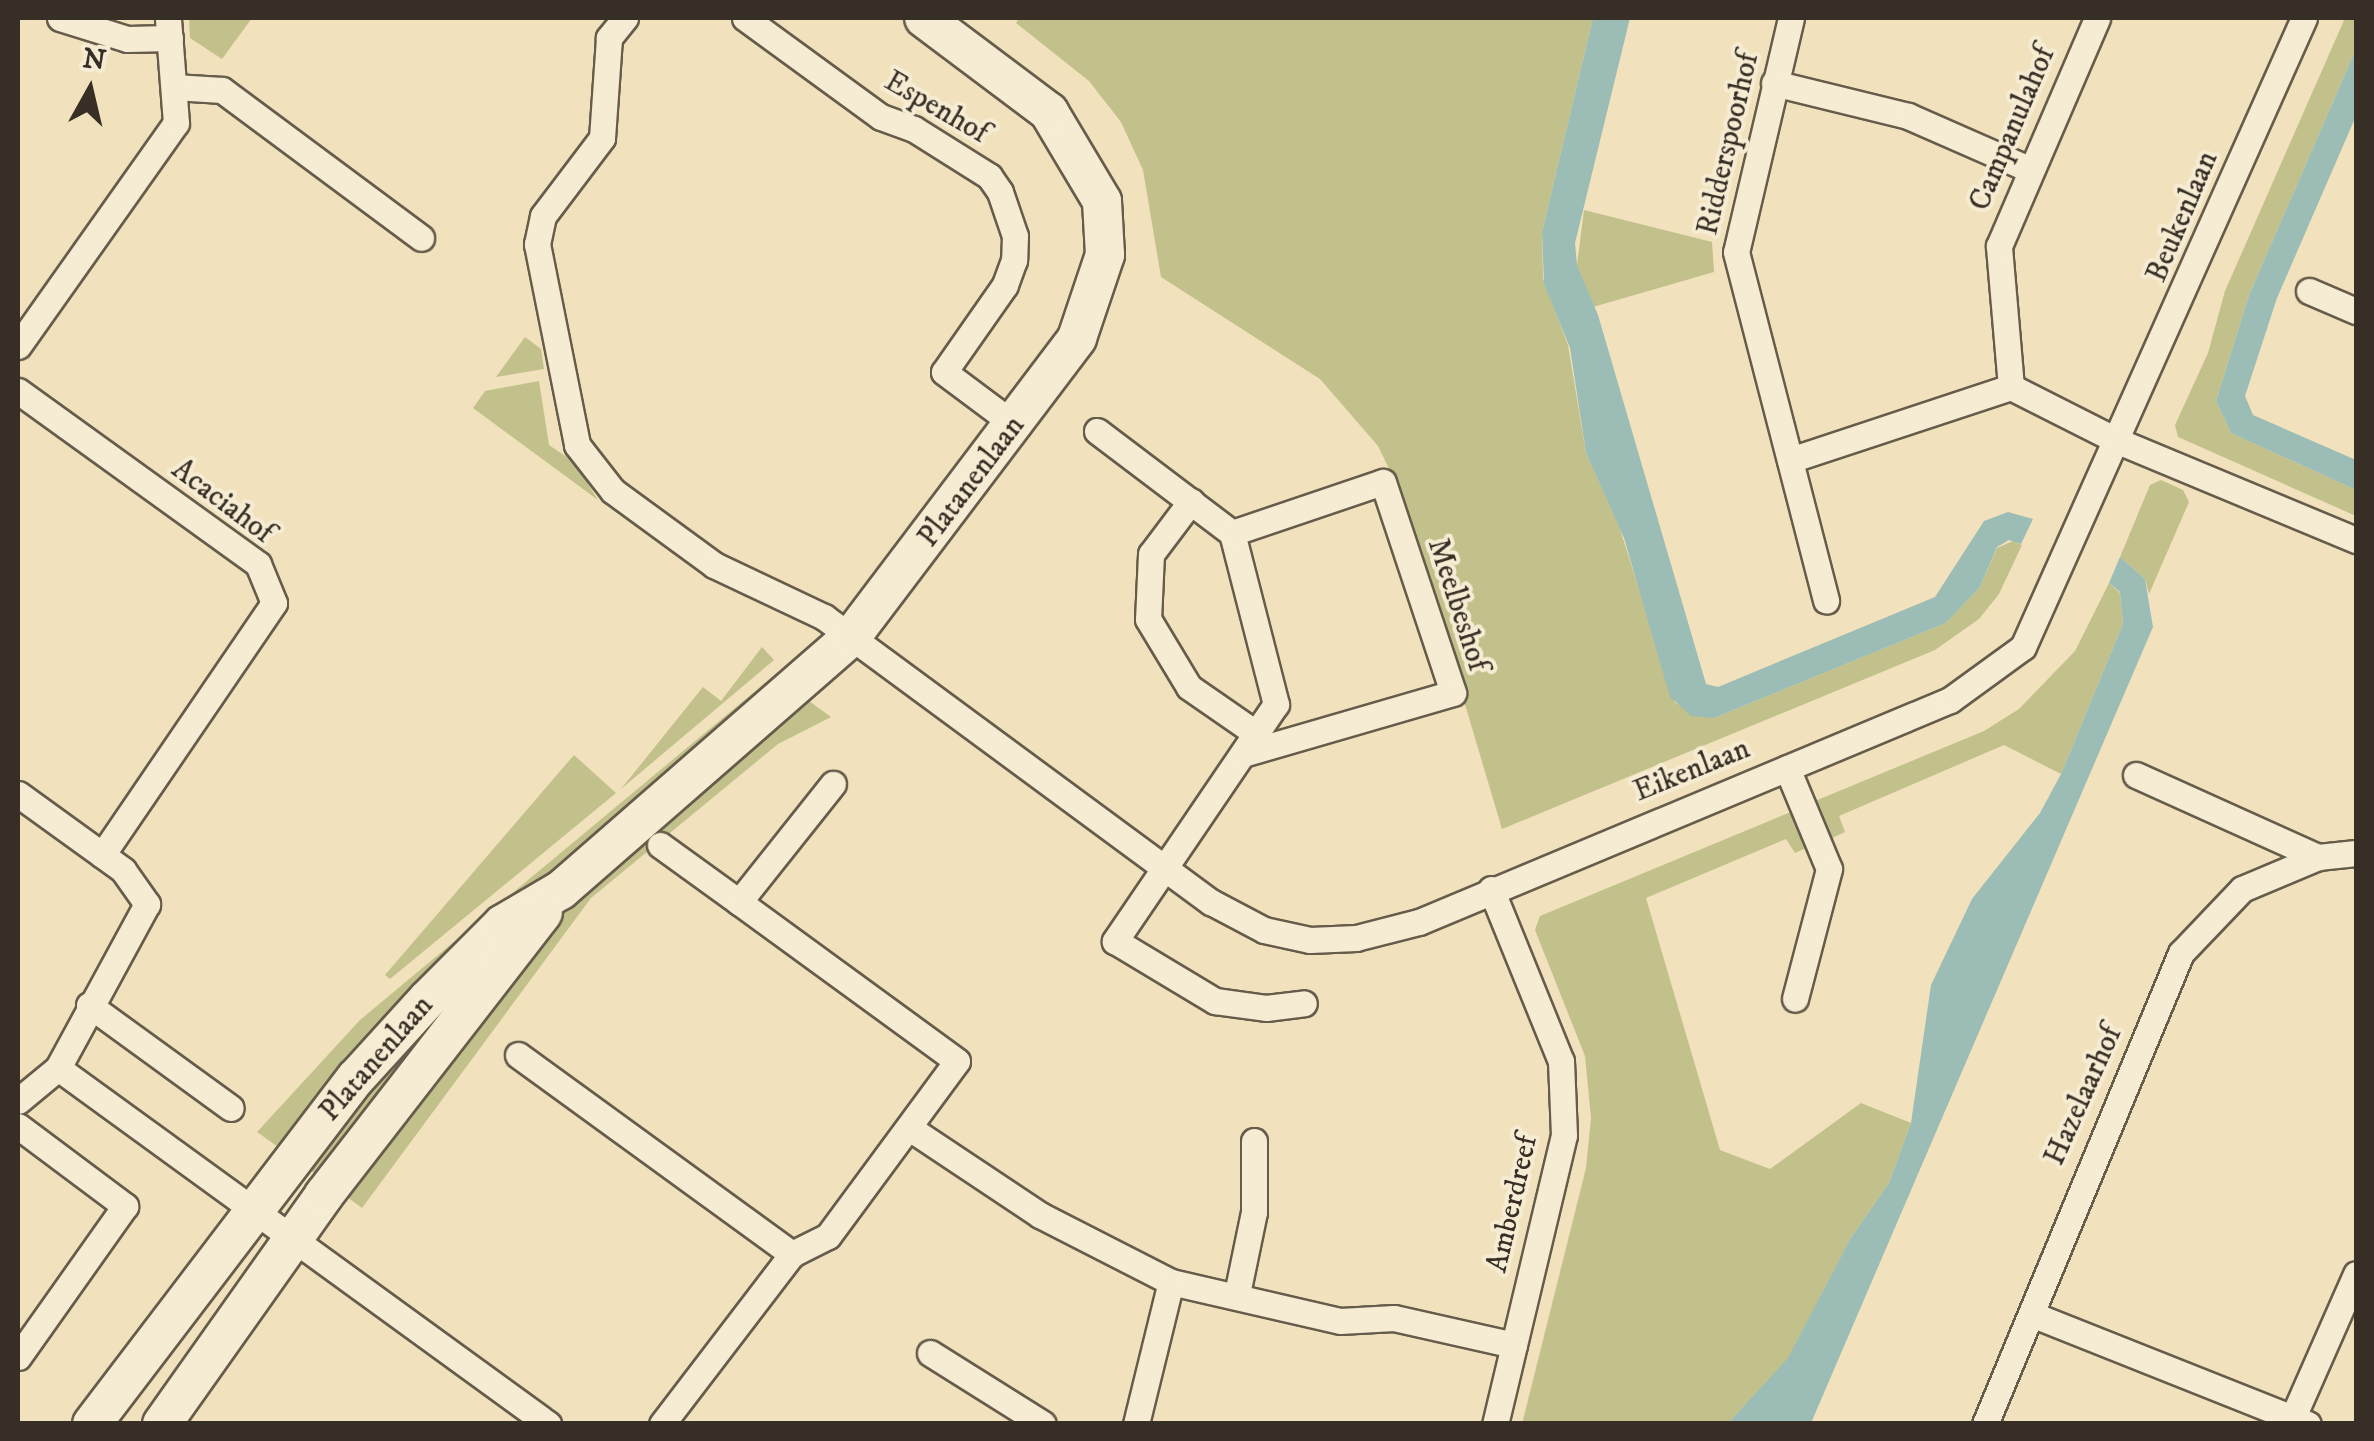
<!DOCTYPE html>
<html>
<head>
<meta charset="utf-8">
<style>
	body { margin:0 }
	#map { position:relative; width:2374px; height:1441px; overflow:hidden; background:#f1e1bc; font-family:"IM FELL DW Pica",serif }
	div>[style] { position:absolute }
	.green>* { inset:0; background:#c2c18b }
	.water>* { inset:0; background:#9bbdb5 }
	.roads { filter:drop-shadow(2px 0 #665c4b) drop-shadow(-2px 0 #665c4b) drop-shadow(0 2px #665c4b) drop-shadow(0 -2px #665c4b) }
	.street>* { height:25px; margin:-12.5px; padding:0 12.5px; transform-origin:12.5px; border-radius:12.5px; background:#f6ecd3 }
	.secondary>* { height:38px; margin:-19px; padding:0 19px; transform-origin:19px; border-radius:19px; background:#f6ecd3 }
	span { translate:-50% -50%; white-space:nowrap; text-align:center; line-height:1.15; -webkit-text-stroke:8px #f6ecd3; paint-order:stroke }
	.street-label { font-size:30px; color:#372f25 }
	.frame { position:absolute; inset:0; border:20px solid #372f25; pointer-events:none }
	.north { position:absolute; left:40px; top:40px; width:100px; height:100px; -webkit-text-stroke:8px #f6ecd3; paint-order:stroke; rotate:8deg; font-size:28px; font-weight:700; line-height:40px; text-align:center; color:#372f25 }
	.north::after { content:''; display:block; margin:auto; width:35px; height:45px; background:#372f25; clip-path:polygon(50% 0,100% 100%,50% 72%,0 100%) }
</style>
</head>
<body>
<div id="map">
	<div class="green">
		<div style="clip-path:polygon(189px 18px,252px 18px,222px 59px,190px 38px)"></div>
		<div style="clip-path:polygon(1019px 18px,1593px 18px,1542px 232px,1543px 279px,1568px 345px,1586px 453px,1619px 526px,1675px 703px,1714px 718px,1946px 623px,1980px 587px,1997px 548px,2013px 541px,2022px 545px,1999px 594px,1979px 619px,1935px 650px,1502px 829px,1404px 499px,1378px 446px,1320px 379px,1161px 277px,1143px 170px,1121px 122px,1089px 81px,1016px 23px)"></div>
		<div style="clip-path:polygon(2345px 18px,2356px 18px,2356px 49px,2249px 295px,2216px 401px,2231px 433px,2356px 490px,2356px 516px,2178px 437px,2175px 425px,2208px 353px,2225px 291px)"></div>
		<div style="clip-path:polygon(1584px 210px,1712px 242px,1714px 272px,1593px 307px,1577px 265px)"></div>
		<div style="clip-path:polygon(525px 337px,541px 349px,544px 369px,496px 377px)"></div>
		<div style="clip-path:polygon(539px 381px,549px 445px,574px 462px,598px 500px,473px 408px,485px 391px)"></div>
		<div style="clip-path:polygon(2161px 480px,2183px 490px,2189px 502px,2149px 594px,2145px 579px,2120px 557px,2150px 485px)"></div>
		<div style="clip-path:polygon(2109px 583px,2120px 593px,2123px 624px,2061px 774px,2004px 745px,1839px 816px,1845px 832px,1830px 839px,1815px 801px,1984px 731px,2019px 709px,2075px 651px)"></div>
		<div style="clip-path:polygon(762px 647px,774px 660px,621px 789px,703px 687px,721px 701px)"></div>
		<div style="clip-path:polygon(778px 672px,784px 679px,515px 903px,288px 1154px,257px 1132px,360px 1020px)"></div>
		<div style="clip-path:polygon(809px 701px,831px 717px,778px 744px,591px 898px,362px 1208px,339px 1191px,552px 922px)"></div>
		<div style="clip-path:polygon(574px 755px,616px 793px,390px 979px,385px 975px)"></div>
		<div style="clip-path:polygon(1793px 811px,1809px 847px,1795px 853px,1786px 839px,1646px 898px,1720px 1150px,1770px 1169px,1861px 1103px,1911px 1123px,1889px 1183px,1850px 1239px,1788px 1359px,1728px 1423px,1522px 1424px,1586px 1168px,1591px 1118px,1585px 1056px,1535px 930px,1540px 916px)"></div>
		<div style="clip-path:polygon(512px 927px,326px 1181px,301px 1164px)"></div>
	</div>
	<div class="water">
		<div style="clip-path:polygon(1593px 18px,1630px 18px,1575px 243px,1577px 265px,1598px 315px,1706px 684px,1718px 687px,1935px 597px,1984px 521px,2008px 512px,2033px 519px,2021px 544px,2009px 540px,1997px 547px,1980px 587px,1946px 623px,1714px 718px,1691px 716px,1670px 697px,1624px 538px,1586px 453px,1570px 348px,1544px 284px,1542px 232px)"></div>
		<div style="clip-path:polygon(2356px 49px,2356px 116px,2277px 298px,2245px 396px,2253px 415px,2356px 460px,2356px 490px,2231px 433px,2216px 401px,2249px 295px)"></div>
		<div style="clip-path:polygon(2120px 557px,2145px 579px,2153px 627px,1811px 1423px,1728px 1423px,1788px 1358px,1850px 1239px,1889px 1183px,1911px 1123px,1931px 985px,1972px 899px,2040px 813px,2061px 774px,2123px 624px,2120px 592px,2109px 583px)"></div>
	</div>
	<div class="roads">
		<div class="street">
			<div style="left:60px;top:18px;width:70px;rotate:17.4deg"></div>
			<div style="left:127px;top:39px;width:43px;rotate:-1.3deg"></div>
			<div style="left:625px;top:18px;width:26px;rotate:129deg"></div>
			<div style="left:609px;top:38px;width:100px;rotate:94deg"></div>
			<div style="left:602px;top:138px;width:98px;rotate:127.1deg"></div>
			<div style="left:543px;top:216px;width:29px;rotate:102deg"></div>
			<div style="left:537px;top:244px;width:205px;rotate:78.7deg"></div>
			<div style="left:577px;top:445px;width:58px;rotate:52deg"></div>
			<div style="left:613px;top:491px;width:125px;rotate:36.2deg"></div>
			<div style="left:714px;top:565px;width:122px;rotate:25.3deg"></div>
			<div style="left:824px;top:617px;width:481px;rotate:36.4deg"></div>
			<div style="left:1211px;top:902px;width:60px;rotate:27.8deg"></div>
			<div style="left:1264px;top:930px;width:47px;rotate:12.3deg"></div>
			<div style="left:1310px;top:940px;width:46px;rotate:-2.5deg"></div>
			<div style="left:1356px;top:938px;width:65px;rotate:-14.3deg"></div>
			<div style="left:1419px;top:922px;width:576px;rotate:-22.69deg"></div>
			<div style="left:1950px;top:700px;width:90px;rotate:-36deg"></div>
			<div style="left:2023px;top:647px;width:689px;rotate:-65.93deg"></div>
			<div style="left:745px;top:18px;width:168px;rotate:36.1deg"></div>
			<div style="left:881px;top:117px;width:35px;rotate:20deg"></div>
			<div style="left:914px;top:129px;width:89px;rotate:32.1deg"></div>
			<div style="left:989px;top:176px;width:19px;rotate:55deg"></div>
			<div style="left:1000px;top:192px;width:46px;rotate:71.2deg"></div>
			<div style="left:1015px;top:236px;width:24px;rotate:92deg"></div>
			<div style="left:1014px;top:260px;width:27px;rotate:110deg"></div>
			<div style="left:1005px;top:285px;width:106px;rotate:125deg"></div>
			<div style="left:944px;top:372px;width:89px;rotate:36.7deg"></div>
			<div style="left:1791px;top:18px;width:240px;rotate:103.2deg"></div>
			<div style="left:1736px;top:252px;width:360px;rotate:75.5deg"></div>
			<div style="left:1774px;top:83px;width:138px;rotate:13.8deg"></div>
			<div style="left:1908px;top:116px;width:134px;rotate:23.7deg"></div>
			<div style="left:174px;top:87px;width:48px;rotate:3.6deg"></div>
			<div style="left:222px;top:90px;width:248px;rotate:36.6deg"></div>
			<div style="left:2309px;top:291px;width:51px;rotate:23.1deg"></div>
			<div style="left:18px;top:346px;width:273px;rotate:-54.7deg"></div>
			<div style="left:176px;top:123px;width:105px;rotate:-94.4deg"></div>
			<div style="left:2011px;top:387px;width:142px;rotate:-94.9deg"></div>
			<div style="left:1999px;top:246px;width:248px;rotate:-66.7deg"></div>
			<div style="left:18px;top:391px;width:296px;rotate:35.8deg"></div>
			<div style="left:258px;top:564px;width:42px;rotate:67.7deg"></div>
			<div style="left:274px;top:603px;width:305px;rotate:124.3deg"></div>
			<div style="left:1097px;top:431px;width:169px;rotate:37.1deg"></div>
			<div style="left:1232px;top:533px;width:177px;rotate:75.6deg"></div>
			<div style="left:1276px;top:704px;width:287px;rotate:124.2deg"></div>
			<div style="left:1115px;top:941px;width:117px;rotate:31deg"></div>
			<div style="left:1215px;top:1001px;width:51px;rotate:7.8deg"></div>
			<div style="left:1266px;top:1008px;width:38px;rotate:-7deg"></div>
			<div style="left:1790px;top:460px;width:233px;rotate:-18.3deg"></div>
			<div style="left:2011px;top:387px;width:120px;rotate:26.8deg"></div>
			<div style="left:2118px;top:441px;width:258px;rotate:22.6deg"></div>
			<div style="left:1191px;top:501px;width:66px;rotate:127deg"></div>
			<div style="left:1151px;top:554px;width:65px;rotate:92.6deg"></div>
			<div style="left:1148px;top:619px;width:79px;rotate:58.9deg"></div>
			<div style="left:1189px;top:687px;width:83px;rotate:34.7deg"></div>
			<div style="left:1232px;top:533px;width:159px;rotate:-18.7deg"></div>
			<div style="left:1383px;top:482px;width:222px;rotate:71.6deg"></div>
			<div style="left:1453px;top:693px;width:219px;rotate:163.8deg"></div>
			<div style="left:1787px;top:768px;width:109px;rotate:67.4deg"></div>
			<div style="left:1829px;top:869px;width:134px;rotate:104.7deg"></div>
			<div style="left:2136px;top:775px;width:200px;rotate:24.3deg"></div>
			<div style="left:18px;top:794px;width:130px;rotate:35.9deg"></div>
			<div style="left:123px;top:870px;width:42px;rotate:54.8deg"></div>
			<div style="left:147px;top:904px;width:187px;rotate:118.5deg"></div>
			<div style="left:58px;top:1068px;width:606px;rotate:36deg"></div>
			<div style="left:660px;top:845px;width:97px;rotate:35.8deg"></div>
			<div style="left:1491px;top:889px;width:186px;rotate:67.9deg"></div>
			<div style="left:1561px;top:1061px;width:74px;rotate:87.7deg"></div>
			<div style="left:1564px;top:1135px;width:297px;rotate:103.4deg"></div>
			<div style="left:89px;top:1005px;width:175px;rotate:36deg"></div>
			<div style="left:518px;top:1055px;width:339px;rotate:36deg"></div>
			<div style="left:18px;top:1101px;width:52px;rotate:-39.5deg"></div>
			<div style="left:18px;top:1126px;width:134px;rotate:36.8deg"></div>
			<div style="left:125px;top:1206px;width:185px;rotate:125.3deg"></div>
			<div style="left:911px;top:1129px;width:155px;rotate:33.7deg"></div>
			<div style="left:1040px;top:1215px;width:147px;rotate:27.1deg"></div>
			<div style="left:1171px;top:1282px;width:173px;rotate:13deg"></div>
			<div style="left:1340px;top:1321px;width:54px;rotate:-3.2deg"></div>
			<div style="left:1394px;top:1318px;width:123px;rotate:12.7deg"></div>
			<div style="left:1237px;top:1294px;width:84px;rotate:-78.3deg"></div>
			<div style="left:1254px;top:1212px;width:71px;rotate:-90deg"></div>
			<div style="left:2031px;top:1314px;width:298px;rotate:21.7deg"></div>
			<div style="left:930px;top:1353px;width:133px;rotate:32.1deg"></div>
			<div style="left:2293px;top:1417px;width:156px;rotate:-66.2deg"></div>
			<div style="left:662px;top:1424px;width:214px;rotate:-52.6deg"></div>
			<div style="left:792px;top:1254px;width:40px;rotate:-26.6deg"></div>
			<div style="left:828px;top:1236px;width:217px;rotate:-53.6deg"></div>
			<div style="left:957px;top:1061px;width:270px;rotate:-143.9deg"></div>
			<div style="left:739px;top:902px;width:151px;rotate:-51.5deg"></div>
			<div style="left:1136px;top:1424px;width:146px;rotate:-76.2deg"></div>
			<div style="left:1985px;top:1424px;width:510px;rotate:-67.41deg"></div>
			<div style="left:2181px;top:953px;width:88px;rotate:-46.4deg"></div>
			<div style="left:2242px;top:889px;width:82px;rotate:-22.8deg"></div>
			<div style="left:2318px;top:857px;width:38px;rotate:-6deg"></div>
		</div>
		<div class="secondary">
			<div style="left:92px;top:1424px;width:435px;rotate:-52.7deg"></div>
			<div style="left:356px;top:1078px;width:107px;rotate:-47.7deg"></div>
			<div style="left:428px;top:999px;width:106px;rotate:-45deg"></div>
			<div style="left:503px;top:924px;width:67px;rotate:-30.4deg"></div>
			<div style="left:561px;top:890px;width:386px;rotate:-41.1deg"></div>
			<div style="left:852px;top:636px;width:373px;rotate:-52.9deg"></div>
			<div style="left:1077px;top:338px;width:88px;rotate:-71.4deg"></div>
			<div style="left:1105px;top:255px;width:54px;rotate:-93.2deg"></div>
			<div style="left:1102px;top:201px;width:104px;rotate:-120.8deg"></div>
			<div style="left:1049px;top:112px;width:156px;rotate:-143.1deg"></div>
			<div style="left:162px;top:1424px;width:281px;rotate:-54.7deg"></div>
			<div style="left:324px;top:1195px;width:357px;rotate:-52.2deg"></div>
		</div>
	</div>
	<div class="street-label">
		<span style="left:936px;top:108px;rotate:30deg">Espenhof</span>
		<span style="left:2013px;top:129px;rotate:-67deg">Campanulahof</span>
		<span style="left:1729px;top:144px;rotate:-77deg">Ridderspoorhof</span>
		<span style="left:2183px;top:217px;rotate:-67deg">Beukenlaan</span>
		<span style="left:972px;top:482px;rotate:-53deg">Platanenlaan</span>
		<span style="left:222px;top:502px;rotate:37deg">Acaciahof</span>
		<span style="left:1457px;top:605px;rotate:72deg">Meelbeshof</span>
		<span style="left:1692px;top:771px;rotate:-22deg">Eikenlaan</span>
		<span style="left:377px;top:1059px;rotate:-49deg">Platanenlaan</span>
		<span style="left:2084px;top:1096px;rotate:-66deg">Hazelaarhof</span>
		<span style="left:1513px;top:1204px;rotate:-77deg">Amberdreef</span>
	</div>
	<div class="frame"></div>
	<div class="north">N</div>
</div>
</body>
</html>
